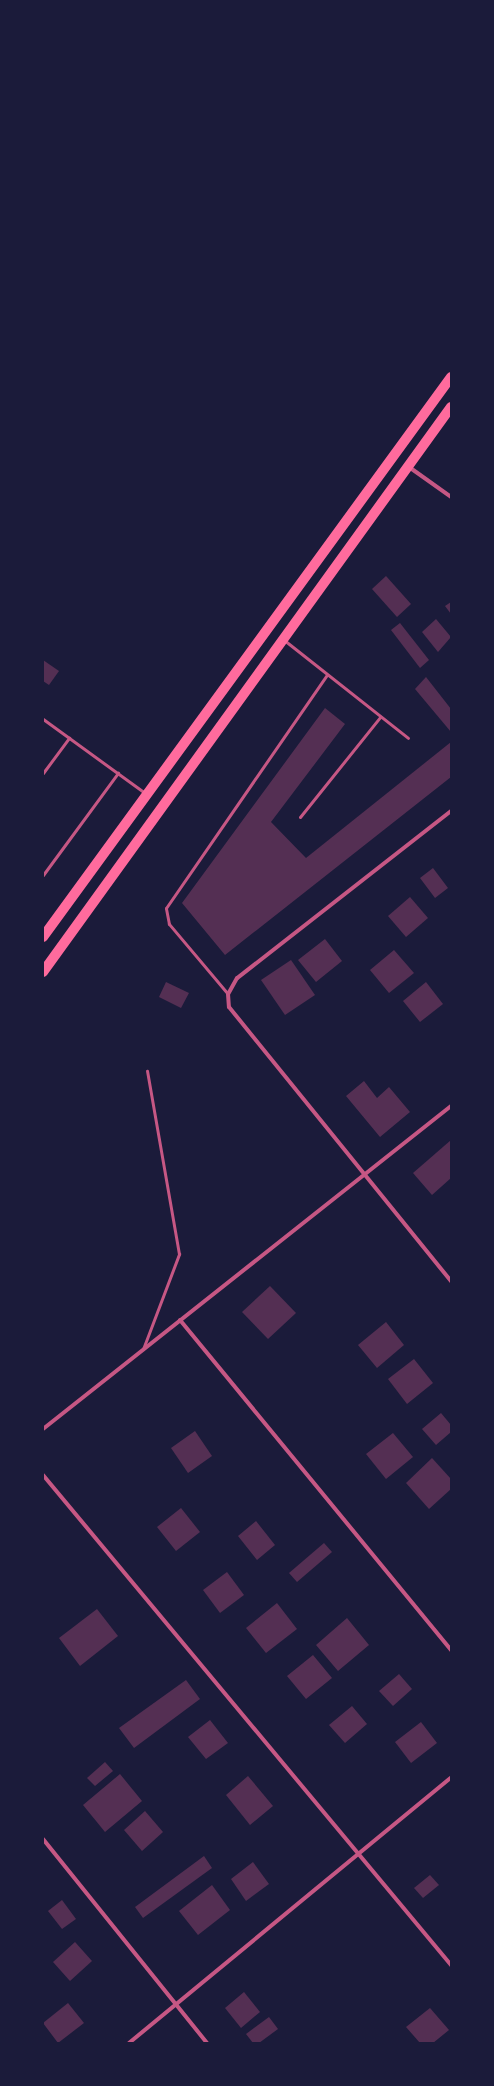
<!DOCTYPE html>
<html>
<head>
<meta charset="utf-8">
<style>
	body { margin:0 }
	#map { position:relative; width:494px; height:2086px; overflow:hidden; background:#1b1b3a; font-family:"Exo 2",sans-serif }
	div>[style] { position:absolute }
	.building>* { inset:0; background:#542f53 }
	.service>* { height:3px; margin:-1.5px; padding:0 1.5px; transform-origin:1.5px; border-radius:1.5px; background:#c65784 }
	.minor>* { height:4px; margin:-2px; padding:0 2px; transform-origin:2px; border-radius:2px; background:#c65784 }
	.primary>* { height:10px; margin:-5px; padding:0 5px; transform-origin:5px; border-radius:5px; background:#ff6b9d }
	span { translate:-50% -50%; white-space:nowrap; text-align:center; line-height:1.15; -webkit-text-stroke:3px #1b1b3a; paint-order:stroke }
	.frame { position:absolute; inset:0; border:44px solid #1b1b3a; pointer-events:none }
</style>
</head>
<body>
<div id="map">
	<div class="building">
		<div style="clip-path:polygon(386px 576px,411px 604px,397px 617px,372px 589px)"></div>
		<div style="clip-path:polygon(451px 602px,451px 614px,445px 606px)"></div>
		<div style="clip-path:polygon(436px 619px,451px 637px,438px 652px,422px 632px)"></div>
		<div style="clip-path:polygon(400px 623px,429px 660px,420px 668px,391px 630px)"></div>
		<div style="clip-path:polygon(43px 660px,59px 671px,49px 685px,43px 681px)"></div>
		<div style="clip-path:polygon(426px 677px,451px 709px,451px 732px,415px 689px)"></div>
		<div style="clip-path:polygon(325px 708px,345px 724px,271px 822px,306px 858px,451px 742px,451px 777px,225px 955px,182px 903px)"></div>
		<div style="clip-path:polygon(433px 868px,448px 888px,435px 898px,420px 878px)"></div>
		<div style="clip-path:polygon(410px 897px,428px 918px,406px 937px,388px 916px)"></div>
		<div style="clip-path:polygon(325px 939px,342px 961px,316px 982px,298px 960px)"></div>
		<div style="clip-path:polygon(394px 950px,414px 973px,389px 993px,370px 970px)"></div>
		<div style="clip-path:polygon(291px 960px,315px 995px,285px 1015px,261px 980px)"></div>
		<div style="clip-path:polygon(166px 982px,189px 993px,181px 1008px,159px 997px)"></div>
		<div style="clip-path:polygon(426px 982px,443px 1004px,420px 1022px,403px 1001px)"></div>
		<div style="clip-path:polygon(364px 1081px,377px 1098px,389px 1087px,410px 1112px,380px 1137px,346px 1096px)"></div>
		<div style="clip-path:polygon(451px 1140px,451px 1178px,432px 1195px,413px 1173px)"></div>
		<div style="clip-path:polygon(270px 1286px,296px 1313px,268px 1339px,242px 1312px)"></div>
		<div style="clip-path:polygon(386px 1322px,404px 1345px,377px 1368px,358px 1345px)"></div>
		<div style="clip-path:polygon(414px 1359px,433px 1383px,407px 1404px,388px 1379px)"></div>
		<div style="clip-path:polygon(441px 1413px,451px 1425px,451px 1432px,436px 1445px,422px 1429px)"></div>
		<div style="clip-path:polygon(195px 1431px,212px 1456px,188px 1473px,171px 1448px)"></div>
		<div style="clip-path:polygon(393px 1433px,413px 1457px,386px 1479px,366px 1454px)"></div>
		<div style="clip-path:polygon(432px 1458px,451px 1479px,451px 1489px,429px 1509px,406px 1483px)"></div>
		<div style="clip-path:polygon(181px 1508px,200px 1532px,176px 1551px,157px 1527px)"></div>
		<div style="clip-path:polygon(256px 1521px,275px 1545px,257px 1560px,238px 1536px)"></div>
		<div style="clip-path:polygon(324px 1543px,332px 1552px,297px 1582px,289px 1573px)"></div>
		<div style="clip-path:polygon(227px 1572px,244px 1595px,220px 1613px,203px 1590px)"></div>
		<div style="clip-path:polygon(277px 1603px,297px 1629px,266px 1653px,246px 1628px)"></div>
		<div style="clip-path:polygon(97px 1609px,118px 1636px,80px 1666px,59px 1638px)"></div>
		<div style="clip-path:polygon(347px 1618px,369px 1645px,338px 1671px,316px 1645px)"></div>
		<div style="clip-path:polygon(313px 1655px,332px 1678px,306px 1699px,287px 1676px)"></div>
		<div style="clip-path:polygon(399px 1674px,412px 1689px,393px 1706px,379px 1691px)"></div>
		<div style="clip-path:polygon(186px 1680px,200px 1699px,134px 1748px,119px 1728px)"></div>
		<div style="clip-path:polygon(352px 1706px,367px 1724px,345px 1743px,329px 1725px)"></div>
		<div style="clip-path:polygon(210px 1720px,228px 1743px,206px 1759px,188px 1737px)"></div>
		<div style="clip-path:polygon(421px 1722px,437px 1743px,411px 1763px,395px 1742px)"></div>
		<div style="clip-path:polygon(105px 1762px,113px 1771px,95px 1786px,87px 1778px)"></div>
		<div style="clip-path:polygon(120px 1774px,142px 1801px,105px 1832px,83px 1805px)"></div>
		<div style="clip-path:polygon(248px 1776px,273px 1806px,250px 1825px,226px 1795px)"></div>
		<div style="clip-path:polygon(145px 1811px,163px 1832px,142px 1851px,124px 1830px)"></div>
		<div style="clip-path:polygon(204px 1856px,212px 1868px,143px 1918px,135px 1907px)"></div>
		<div style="clip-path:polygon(253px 1862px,269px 1884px,246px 1901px,231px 1879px)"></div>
		<div style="clip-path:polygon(430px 1875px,439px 1885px,423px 1898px,414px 1888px)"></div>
		<div style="clip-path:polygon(212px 1885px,230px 1910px,198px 1935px,179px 1911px)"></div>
		<div style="clip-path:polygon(62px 1900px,76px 1919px,62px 1929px,48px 1911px)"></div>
		<div style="clip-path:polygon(75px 1942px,92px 1961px,70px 1981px,53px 1962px)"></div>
		<div style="clip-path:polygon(244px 1992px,260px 2012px,241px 2028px,225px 2008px)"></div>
		<div style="clip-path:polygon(68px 2003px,84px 2023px,58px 2043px,43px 2023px)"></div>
		<div style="clip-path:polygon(430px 2008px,449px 2030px,433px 2043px,420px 2043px,406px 2027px)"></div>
		<div style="clip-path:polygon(269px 2017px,278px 2029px,259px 2043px,253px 2043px,246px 2034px)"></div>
	</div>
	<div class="service">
		<div style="left:284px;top:640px;width:158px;rotate:38.3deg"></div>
		<div style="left:43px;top:719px;width:126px;rotate:36deg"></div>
		<div style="left:43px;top:773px;width:44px;rotate:-53.4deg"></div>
		<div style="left:300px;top:817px;width:128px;rotate:-51.3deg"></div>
		<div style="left:43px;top:875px;width:127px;rotate:-53.7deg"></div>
		<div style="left:228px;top:994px;width:92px;rotate:-130.1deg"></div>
		<div style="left:169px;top:924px;width:16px;rotate:-101deg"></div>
		<div style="left:166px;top:908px;width:283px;rotate:-55.4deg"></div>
		<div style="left:143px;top:1349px;width:102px;rotate:-69.2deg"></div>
		<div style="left:179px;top:1254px;width:186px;rotate:-99.9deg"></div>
	</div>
	<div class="minor">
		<div style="left:409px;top:467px;width:52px;rotate:35.5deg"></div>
		<div style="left:451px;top:811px;width:271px;rotate:142deg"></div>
		<div style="left:237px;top:978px;width:18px;rotate:119deg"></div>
		<div style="left:228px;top:994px;width:13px;rotate:86deg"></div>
		<div style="left:229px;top:1007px;width:353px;rotate:51deg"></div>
		<div style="left:180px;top:1320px;width:427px;rotate:50.6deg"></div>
		<div style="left:43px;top:1429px;width:520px;rotate:-38.37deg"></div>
		<div style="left:43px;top:1475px;width:638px;rotate:50.22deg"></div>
		<div style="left:43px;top:1839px;width:262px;rotate:51.2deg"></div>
		<div style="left:129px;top:2043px;width:417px;rotate:-39.5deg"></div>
	</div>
	<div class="primary">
		<div style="left:43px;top:937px;width:693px;rotate:-53.92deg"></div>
		<div style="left:43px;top:972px;width:697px;rotate:-54.17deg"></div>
	</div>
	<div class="frame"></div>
</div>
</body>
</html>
